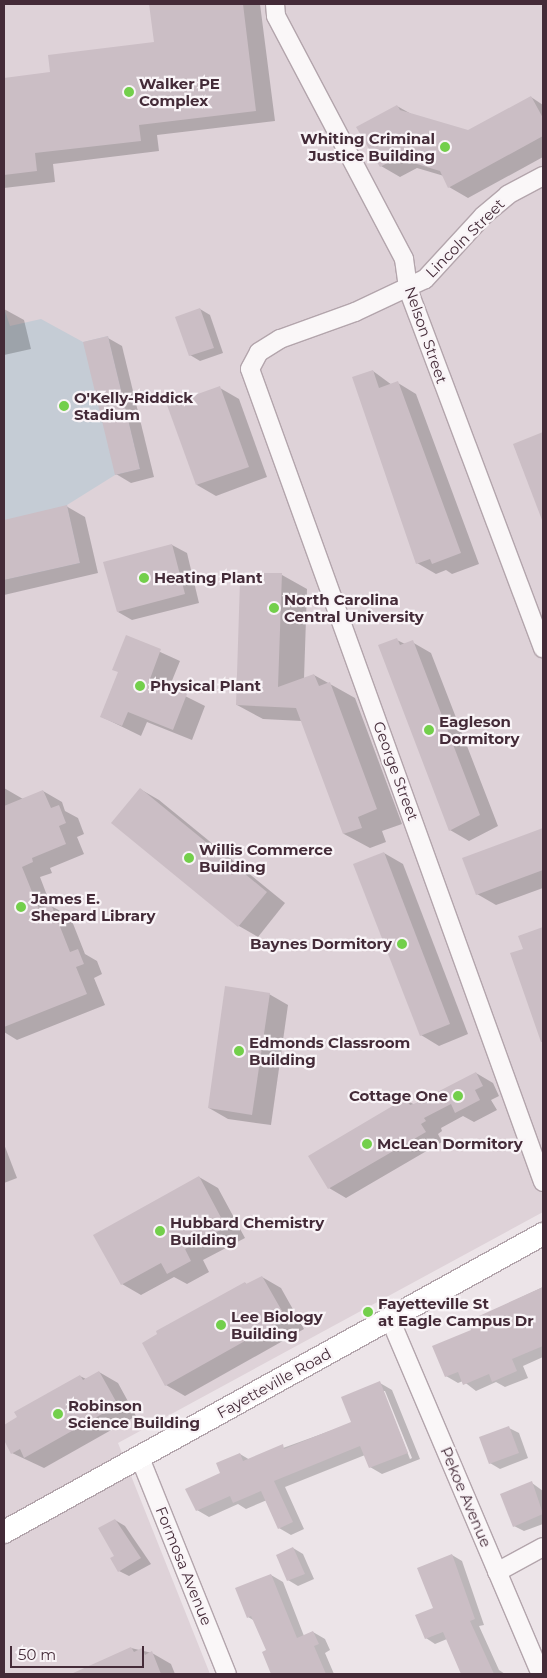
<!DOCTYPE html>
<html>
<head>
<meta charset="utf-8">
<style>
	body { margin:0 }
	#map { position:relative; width:547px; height:1678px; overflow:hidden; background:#ece4e8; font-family:Montserrat,sans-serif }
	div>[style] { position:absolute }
	.built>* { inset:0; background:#ded2d8 }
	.green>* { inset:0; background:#c5ccd5 }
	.shadow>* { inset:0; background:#0003 }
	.building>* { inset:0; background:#cbbec5 }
	.roads { filter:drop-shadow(1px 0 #b3a5ac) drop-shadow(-1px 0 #b3a5ac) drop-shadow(0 1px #b3a5ac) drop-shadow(0 -1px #b3a5ac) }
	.minor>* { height:18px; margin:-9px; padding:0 9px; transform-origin:9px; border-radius:9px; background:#faf7f8 }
	.major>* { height:22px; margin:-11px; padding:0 11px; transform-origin:11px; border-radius:11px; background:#fff }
	.dots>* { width:14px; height:14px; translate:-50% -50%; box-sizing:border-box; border:2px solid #f9f4f7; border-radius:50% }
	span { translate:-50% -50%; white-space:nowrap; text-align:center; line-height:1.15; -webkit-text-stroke:4.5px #f9f4f7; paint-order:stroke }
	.poi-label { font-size:15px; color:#442b38; font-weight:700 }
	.left { translate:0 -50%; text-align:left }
	.right { translate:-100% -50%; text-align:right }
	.street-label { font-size:15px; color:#442b38 }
	.frame { position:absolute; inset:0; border:5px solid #442b38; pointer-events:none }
	.scale { position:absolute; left:10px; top:1646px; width:134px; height:22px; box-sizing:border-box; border:2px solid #442b38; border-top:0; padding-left:6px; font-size:15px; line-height:18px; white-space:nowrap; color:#442b38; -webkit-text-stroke:4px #f9f4f7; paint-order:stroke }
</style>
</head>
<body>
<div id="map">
	<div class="built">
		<div style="clip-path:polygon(4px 4px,543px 4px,543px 1212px,118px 1443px,210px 1674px,4px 1674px)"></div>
	</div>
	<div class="green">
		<div style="clip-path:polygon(4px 308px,10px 326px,41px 319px,83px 342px,108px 336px,140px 469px,115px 475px,67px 505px,80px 563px,4px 580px)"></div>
	</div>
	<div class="shadow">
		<div style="clip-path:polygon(151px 4px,260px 4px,275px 121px,157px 135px,159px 151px,53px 164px,55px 182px,4px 188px,4px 79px,51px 73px,155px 43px)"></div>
		<div style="clip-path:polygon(531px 97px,543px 105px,543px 157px,468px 198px,449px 187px,444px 176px,417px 168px,400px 177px,381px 166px,397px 106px,413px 115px,468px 131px)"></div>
		<div style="clip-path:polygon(4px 309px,24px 320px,31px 349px,4px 355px)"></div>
		<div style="clip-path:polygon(200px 309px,210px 315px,223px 353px,200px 361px,190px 355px)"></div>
		<div style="clip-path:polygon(108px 338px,122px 346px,154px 477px,131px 483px,116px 474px)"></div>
		<div style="clip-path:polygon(373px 371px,392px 385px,398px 383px,416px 394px,479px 564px,452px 574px,446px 570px,436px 574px,417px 563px)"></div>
		<div style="clip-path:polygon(220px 388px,239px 399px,267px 477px,216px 496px,197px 485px)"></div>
		<div style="clip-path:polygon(543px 434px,543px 520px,514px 445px)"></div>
		<div style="clip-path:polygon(66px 506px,85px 517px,98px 573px,4px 595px,4px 521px)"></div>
		<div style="clip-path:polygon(172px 545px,187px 553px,199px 603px,132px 620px,118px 612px)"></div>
		<div style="clip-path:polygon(282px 575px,307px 589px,304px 679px,314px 675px,355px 698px,402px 824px,382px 831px,386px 842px,370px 848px,344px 834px,302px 721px,263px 719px,237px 705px,263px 583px)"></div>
		<div style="clip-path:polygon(127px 637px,180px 661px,169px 688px,205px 706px,192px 740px,147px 722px,141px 736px,102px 717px,119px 672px)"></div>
		<div style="clip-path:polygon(397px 640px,405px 644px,412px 642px,431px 653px,498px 826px,469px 841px,450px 830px)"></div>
		<div style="clip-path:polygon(4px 788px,23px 799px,43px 791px,62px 802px,65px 811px,78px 818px,84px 834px,77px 837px,84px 854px,50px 868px,52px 873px,40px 877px,51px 906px,70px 916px,85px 954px,97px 961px,102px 974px,94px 978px,105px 1005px,17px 1040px,4px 1032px)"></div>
		<div style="clip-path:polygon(140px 789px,159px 800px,285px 903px,258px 937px,239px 926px,113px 823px)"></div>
		<div style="clip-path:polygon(543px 829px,543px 888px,496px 905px,477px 894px,464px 859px)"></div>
		<div style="clip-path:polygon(384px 853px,403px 864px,468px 1034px,439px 1046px,421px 1035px)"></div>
		<div style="clip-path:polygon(543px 928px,543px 1044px,511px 954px,525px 949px,520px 936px)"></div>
		<div style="clip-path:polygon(269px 994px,288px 1005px,271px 1125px,228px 1119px,209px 1108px)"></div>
		<div style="clip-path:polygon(476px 1073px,493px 1083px,499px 1096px,491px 1100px,497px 1110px,474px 1122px,463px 1116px,441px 1128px,442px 1131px,438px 1134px,442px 1142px,346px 1198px,329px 1188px,406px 1100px,415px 1105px)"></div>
		<div style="clip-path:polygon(4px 1144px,17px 1178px,4px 1183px)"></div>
		<div style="clip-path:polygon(199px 1177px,218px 1188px,245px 1238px,203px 1260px,209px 1272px,187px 1284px,174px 1277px,141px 1295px,122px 1284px)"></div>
		<div style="clip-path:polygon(262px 1277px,281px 1288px,304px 1329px,185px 1396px,166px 1385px,245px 1283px,248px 1285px)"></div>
		<div style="clip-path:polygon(543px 1287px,543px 1357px,523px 1366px,528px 1378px,505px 1387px,496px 1382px,476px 1391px,463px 1381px,458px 1383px,446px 1376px,473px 1331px,469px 1322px)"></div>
		<div style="clip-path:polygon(99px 1372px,118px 1383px,136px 1416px,44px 1468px,12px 1453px,4px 1434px,80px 1376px,86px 1379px)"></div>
		<div style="clip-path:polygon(evenodd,380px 1383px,392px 1390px,420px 1459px,382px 1474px,370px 1467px,365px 1455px,285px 1487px,304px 1529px,291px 1535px,279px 1528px,267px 1500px,246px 1509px,238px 1504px,209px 1517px,197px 1510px,240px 1454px,250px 1460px,352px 1423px,380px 1383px,383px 1391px,385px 1391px,412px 1458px,410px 1459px,383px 1391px)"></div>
		<div style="clip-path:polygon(509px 1428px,519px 1433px,528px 1458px,500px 1469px,490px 1463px)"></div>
		<div style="clip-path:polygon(532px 1483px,543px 1491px,543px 1524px,524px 1531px,514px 1526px)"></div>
		<div style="clip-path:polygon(115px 1520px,125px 1526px,151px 1564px,129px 1576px,119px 1571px)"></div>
		<div style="clip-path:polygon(293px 1548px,303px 1554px,314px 1579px,298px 1586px,288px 1580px)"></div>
		<div style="clip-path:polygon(452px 1555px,462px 1561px,484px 1625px,479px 1626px,499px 1670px,505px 1674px,463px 1674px,447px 1639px,435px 1644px,426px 1638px)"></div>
		<div style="clip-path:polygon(271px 1575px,283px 1582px,304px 1636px,313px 1632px,325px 1639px,330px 1650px,325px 1653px,334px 1674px,268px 1674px,272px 1673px,268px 1650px,255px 1621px,248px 1617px)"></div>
		<div style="clip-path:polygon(131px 1648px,152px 1653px,171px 1664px,175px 1674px,77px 1674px)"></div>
	</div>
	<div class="building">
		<div style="clip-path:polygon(149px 4px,243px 4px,256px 111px,139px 125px,141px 141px,35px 153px,37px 171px,4px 175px,4px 78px,50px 72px,48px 55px,154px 42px)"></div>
		<div style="clip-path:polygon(531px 96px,543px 118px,543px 136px,448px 188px,440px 171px,397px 158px,380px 167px,356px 127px,397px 105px,400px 110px,468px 130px)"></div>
		<div style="clip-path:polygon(200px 308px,214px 348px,189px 356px,175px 317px)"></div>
		<div style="clip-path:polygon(108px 336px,140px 469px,115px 475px,83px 342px)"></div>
		<div style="clip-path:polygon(373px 370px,379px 388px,398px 381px,461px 553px,432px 564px,430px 559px,416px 564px,352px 377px)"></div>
		<div style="clip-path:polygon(220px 386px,249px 467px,196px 485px,167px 405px)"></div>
		<div style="clip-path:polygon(543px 432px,543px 520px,542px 520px,513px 444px)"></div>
		<div style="clip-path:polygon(67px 505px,80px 563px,4px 580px,4px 520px)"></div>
		<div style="clip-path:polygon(172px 544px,185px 594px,117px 612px,103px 562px)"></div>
		<div style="clip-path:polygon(262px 573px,282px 573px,278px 687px,314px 674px,319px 686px,330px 682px,377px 809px,358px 817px,362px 828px,343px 834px,296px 708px,236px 705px,240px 581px,262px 582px)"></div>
		<div style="clip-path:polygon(126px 635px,161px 649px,150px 679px,187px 694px,173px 730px,128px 712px,122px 726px,100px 717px,118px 672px,112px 670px)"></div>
		<div style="clip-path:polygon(397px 638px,400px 645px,413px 640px,480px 815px,449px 831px,378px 645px)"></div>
		<div style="clip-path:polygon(140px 788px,267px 892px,238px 927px,111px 823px)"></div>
		<div style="clip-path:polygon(43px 790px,51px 808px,59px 805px,66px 823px,59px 826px,66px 844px,32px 858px,33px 862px,22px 867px,39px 909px,51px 904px,70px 952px,78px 949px,84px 964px,76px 967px,87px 994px,4px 1027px,4px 806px)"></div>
		<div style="clip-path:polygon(543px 828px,543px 870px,476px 895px,462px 858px)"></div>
		<div style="clip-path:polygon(384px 852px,450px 1024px,420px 1036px,353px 864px)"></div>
		<div style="clip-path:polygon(543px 927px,543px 1042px,541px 1042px,510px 953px,523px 949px,518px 936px)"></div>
		<div style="clip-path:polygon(225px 986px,270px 993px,252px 1115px,208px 1108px)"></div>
		<div style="clip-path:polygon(476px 1072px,483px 1086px,475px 1090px,480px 1100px,455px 1113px,451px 1104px,424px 1118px,426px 1121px,421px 1124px,426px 1132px,328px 1189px,308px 1156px,406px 1098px,410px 1105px,416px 1103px)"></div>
		<div style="clip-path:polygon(199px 1176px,226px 1227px,185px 1249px,191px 1261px,167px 1274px,161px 1263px,121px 1285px,93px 1235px)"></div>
		<div style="clip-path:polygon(262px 1276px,286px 1318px,165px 1386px,142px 1343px,157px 1334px,156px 1331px,245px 1282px,246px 1284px)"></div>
		<div style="clip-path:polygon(543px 1287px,543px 1346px,512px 1359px,517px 1371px,492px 1382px,489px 1374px,463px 1385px,458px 1372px,445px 1377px,432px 1346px,471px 1330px,468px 1321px)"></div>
		<div style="clip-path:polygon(99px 1371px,118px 1405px,24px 1458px,20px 1449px,11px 1454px,4px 1440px,4px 1425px,17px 1417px,14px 1412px,80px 1375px,83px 1380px)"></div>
		<div style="clip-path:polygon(380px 1381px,408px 1453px,369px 1468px,360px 1446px,274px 1481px,293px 1522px,278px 1529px,261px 1491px,233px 1503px,230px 1496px,196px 1511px,185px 1489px,220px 1473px,216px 1463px,240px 1453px,243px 1461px,283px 1444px,284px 1449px,351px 1422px,341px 1397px)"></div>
		<div style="clip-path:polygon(509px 1426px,519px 1453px,489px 1464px,479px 1437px)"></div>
		<div style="clip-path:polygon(532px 1481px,543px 1514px,513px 1527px,500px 1494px)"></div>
		<div style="clip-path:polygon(115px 1519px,141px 1558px,118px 1572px,110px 1558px,114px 1556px,98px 1528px)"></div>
		<div style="clip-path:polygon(293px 1547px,305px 1574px,287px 1581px,276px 1555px)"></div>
		<div style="clip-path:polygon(452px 1554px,475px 1619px,470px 1621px,494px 1674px,461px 1674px,443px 1632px,425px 1639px,415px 1615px,433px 1608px,417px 1568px)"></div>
		<div style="clip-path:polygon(271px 1574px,297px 1638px,313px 1631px,319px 1644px,314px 1646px,326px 1674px,271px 1674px,262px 1652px,266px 1650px,251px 1616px,247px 1618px,235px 1588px)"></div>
		<div style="clip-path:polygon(131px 1647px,134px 1652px,142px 1648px,145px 1655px,152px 1651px,161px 1674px,71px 1674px)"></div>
	</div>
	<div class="roads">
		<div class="minor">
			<div style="left:275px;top:4px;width:12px;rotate:85deg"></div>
			<div style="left:276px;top:16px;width:275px;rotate:62.2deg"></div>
			<div style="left:404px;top:259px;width:30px;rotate:82deg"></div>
			<div style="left:408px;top:289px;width:384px;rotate:69.4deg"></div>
			<div style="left:543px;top:176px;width:40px;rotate:152deg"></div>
			<div style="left:508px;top:195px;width:33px;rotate:140deg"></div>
			<div style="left:483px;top:216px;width:86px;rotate:132.6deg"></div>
			<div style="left:425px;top:279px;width:77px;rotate:154.8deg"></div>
			<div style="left:355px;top:312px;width:80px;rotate:160.2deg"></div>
			<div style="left:280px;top:339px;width:25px;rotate:148deg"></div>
			<div style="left:259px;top:352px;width:19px;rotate:118deg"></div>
			<div style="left:250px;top:369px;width:864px;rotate:70.18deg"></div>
			<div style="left:390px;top:1319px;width:386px;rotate:67deg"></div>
			<div style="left:140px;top:1458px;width:233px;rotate:68.1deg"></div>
			<div style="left:497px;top:1572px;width:52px;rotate:-28.5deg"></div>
		</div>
		<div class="major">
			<div style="left:4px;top:1532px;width:616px;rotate:-28.94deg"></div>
		</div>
	</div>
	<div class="dots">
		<div style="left:129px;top:92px;background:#73cf4b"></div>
		<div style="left:445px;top:147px;background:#73cf4b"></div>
		<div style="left:64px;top:406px;background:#73cf4b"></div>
		<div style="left:144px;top:578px;background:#73cf4b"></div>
		<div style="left:274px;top:608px;background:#73cf4b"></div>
		<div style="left:140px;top:686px;background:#73cf4b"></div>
		<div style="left:429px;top:730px;background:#73cf4b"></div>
		<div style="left:189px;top:858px;background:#73cf4b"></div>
		<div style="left:21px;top:907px;background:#73cf4b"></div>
		<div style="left:402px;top:944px;background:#73cf4b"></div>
		<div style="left:239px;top:1051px;background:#73cf4b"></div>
		<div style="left:458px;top:1096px;background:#73cf4b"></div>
		<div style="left:367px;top:1144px;background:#73cf4b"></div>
		<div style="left:160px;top:1231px;background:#73cf4b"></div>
		<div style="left:368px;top:1312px;background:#73cf4b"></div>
		<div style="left:221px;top:1325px;background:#73cf4b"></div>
		<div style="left:58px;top:1414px;background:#73cf4b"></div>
	</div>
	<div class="poi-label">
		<span class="left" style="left:139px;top:92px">Walker PE<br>Complex</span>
		<span class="right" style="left:435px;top:147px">Whiting Criminal<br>Justice Building</span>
		<span class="left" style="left:74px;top:406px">O'Kelly-Riddick<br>Stadium</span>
		<span class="left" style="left:154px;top:578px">Heating Plant</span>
		<span class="left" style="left:284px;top:608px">North Carolina<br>Central University</span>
		<span class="left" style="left:150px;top:686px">Physical Plant</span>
		<span class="left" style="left:439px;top:730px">Eagleson<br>Dormitory</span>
		<span class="left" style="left:199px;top:858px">Willis Commerce<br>Building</span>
		<span class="left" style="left:31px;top:907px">James E.<br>Shepard Library</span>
		<span class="right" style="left:392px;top:944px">Baynes Dormitory</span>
		<span class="left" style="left:249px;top:1051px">Edmonds Classroom<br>Building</span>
		<span class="right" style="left:448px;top:1096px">Cottage One</span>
		<span class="left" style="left:377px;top:1144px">McLean Dormitory</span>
		<span class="left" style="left:170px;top:1231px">Hubbard Chemistry<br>Building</span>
		<span class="left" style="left:378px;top:1312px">Fayetteville St<br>at Eagle Campus Dr</span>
		<span class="left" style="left:231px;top:1325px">Lee Biology<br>Building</span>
		<span class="left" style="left:68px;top:1414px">Robinson<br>Science Building</span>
	</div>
	<div class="street-label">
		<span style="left:465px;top:238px;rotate:-45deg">Lincoln Street</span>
		<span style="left:426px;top:335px;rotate:71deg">Nelson Street</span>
		<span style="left:396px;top:771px;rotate:70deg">George Street</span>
		<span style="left:274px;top:1383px;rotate:-29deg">Fayetteville Road</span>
		<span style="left:466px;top:1497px;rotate:67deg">Pekoe Avenue</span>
		<span style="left:184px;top:1566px;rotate:68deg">Formosa Avenue</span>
	</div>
	<div class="frame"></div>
	<div class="scale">50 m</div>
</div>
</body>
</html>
